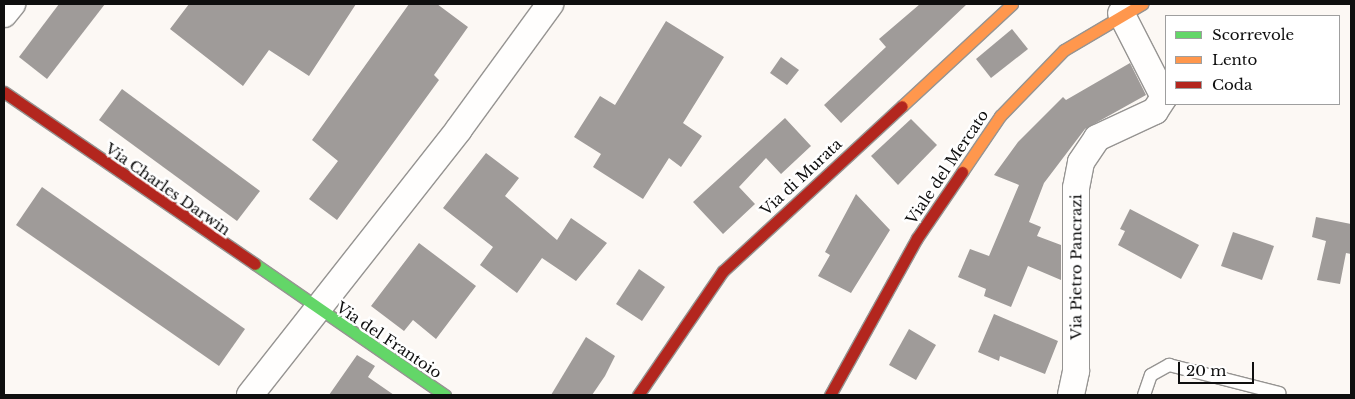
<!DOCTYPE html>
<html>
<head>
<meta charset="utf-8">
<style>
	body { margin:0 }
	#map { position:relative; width:1355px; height:399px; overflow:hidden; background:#fcf8f4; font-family:"Libre Baskerville",serif }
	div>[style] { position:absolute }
	.building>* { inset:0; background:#9f9b99 }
	.roads { filter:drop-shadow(1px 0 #969492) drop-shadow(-1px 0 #969492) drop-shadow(0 1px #969492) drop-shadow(0 -1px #969492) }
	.lane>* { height:12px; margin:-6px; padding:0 6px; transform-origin:6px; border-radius:6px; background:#fffefd }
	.street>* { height:26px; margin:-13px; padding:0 13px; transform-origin:13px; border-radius:13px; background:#fffefd }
	.fast>* { height:11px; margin:-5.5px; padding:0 5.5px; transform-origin:5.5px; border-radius:5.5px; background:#63d668 }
	.slow>* { height:11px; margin:-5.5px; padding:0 5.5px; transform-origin:5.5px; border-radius:5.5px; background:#ff974d }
	.jam>* { height:11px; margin:-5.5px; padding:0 5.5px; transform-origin:5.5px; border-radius:5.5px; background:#b3261e }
	span { translate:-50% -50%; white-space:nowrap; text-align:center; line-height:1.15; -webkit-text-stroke:5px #fff; paint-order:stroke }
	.street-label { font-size:15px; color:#0f0f0f }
	.frame { position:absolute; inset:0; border:5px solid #0f0f0f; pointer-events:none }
	.legend { position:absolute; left:1165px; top:15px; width:175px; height:90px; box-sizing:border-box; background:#fff; border:1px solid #9f9f9f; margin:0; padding:6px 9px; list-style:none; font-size:15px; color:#0f0f0f }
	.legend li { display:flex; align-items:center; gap:10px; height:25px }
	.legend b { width:25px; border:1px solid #9f9f9f }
	.scale { position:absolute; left:1178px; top:362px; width:76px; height:22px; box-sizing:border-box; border:2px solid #0f0f0f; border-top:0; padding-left:6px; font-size:15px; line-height:18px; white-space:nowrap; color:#0f0f0f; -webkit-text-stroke:4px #fff; paint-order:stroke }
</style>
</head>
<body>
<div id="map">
	<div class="building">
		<div style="clip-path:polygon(59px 4px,105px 4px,47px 79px,19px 57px)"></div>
		<div style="clip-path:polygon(189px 4px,356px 4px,309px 76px,269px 50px,243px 86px,170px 29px)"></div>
		<div style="clip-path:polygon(409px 4px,437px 4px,468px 27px,434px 75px,439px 80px,337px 220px,309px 199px,338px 161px,312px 140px)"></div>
		<div style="clip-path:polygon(920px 4px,967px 4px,841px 123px,824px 105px,886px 47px,879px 39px)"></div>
		<div style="clip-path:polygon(666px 21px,724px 57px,683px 123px,702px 136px,681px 167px,669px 158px,643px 199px,593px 167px,601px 154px,574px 137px,600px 96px,615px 105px)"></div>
		<div style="clip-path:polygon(1012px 29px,1028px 49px,991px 78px,976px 59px)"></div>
		<div style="clip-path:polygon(781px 57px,799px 70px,787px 85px,770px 73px)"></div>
		<div style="clip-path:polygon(1130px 63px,1146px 95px,1085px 129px,1044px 183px,1029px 222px,1041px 227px,1037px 236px,1061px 245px,1061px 280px,1028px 266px,1011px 307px,984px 296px,986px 289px,958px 277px,970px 249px,989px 256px,1019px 185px,994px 175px,1018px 142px,1063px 97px,1066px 100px)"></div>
		<div style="clip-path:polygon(122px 89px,260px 191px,237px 221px,99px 120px)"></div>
		<div style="clip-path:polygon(785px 118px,811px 146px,781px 174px,766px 158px,739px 187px,755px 204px,723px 234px,693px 202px)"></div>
		<div style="clip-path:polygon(911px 119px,937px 145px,898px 185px,871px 156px)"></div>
		<div style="clip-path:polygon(486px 153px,519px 178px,505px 196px,557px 240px,571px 218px,607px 243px,576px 281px,542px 258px,517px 293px,480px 265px,493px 247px,443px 208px)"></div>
		<div style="clip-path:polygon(42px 187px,245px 329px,219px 366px,16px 225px)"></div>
		<div style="clip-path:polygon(856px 194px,890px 230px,851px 293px,818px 276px,830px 255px,825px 252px)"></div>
		<div style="clip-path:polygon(1130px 209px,1199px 245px,1181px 279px,1118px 245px,1125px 231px,1120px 229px)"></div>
		<div style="clip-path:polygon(1316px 217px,1351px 224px,1351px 254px,1346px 253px,1340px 284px,1317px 280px,1326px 241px,1312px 237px)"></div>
		<div style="clip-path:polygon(1233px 232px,1274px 246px,1262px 280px,1221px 266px)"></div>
		<div style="clip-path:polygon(419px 243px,476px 286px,436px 339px,413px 320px,404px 331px,371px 306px)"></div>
		<div style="clip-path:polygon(639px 269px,665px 287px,642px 321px,616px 304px)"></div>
		<div style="clip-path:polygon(994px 314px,1058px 341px,1045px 374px,1000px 356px,999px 361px,978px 352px)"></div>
		<div style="clip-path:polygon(909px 329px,936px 345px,916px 380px,889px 365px)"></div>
		<div style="clip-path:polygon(586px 337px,615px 356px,605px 376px,592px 395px,551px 395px)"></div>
		<div style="clip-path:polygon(357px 355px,375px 366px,368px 377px,394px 395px,329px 395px)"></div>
	</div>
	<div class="roads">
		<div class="lane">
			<div style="left:1144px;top:395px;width:21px;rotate:-71deg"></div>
			<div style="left:1151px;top:375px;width:21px;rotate:-29deg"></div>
			<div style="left:1169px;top:365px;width:114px;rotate:14.3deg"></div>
		</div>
		<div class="street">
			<div style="left:4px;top:14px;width:13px;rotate:-51deg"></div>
			<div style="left:250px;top:395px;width:338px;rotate:-51.8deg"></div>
			<div style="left:459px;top:129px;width:155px;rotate:-53.9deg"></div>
			<div style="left:1071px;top:395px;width:25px;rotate:-78deg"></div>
			<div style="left:1076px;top:371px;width:183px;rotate:-90deg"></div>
			<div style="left:1076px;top:188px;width:26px;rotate:-79deg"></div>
			<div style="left:1081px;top:162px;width:29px;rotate:-56deg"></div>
			<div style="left:1097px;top:138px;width:64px;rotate:-25deg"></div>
			<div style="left:1155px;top:111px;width:17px;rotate:-57deg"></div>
			<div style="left:1164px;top:97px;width:94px;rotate:-117.1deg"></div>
		</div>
		<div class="fast">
			<div style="left:255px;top:264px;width:231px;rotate:34.6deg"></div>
		</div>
		<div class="slow">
			<div style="left:902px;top:106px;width:150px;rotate:-42.8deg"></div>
			<div style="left:962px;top:172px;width:68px;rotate:-55.8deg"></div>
			<div style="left:1000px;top:116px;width:92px;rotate:-45.9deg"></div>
			<div style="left:1064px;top:50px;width:91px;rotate:-30.5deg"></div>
		</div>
		<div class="jam">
			<div style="left:4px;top:92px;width:304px;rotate:34.4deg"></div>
			<div style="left:638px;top:395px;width:150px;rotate:-55.6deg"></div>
			<div style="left:723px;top:271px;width:243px;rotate:-42.7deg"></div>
			<div style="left:830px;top:395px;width:179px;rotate:-61deg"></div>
			<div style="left:917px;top:238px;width:80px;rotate:-55.7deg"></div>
		</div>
	</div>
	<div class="street-label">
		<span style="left:947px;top:167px;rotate:-56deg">Viale del Mercato</span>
		<span style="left:801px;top:177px;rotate:-43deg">Via di Murata</span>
		<span style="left:168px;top:189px;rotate:35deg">Via Charles Darwin</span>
		<span style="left:1076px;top:267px;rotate:-90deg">Via Pietro Pancrazi</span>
		<span style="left:389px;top:340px;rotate:34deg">Via del Frantoio</span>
	</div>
	<div class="frame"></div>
	<ul class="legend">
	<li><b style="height:6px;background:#63d668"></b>Scorrevole</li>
	<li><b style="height:6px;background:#ff974d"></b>Lento</li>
	<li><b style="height:6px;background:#b3261e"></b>Coda</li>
	</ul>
	<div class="scale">20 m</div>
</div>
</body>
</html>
